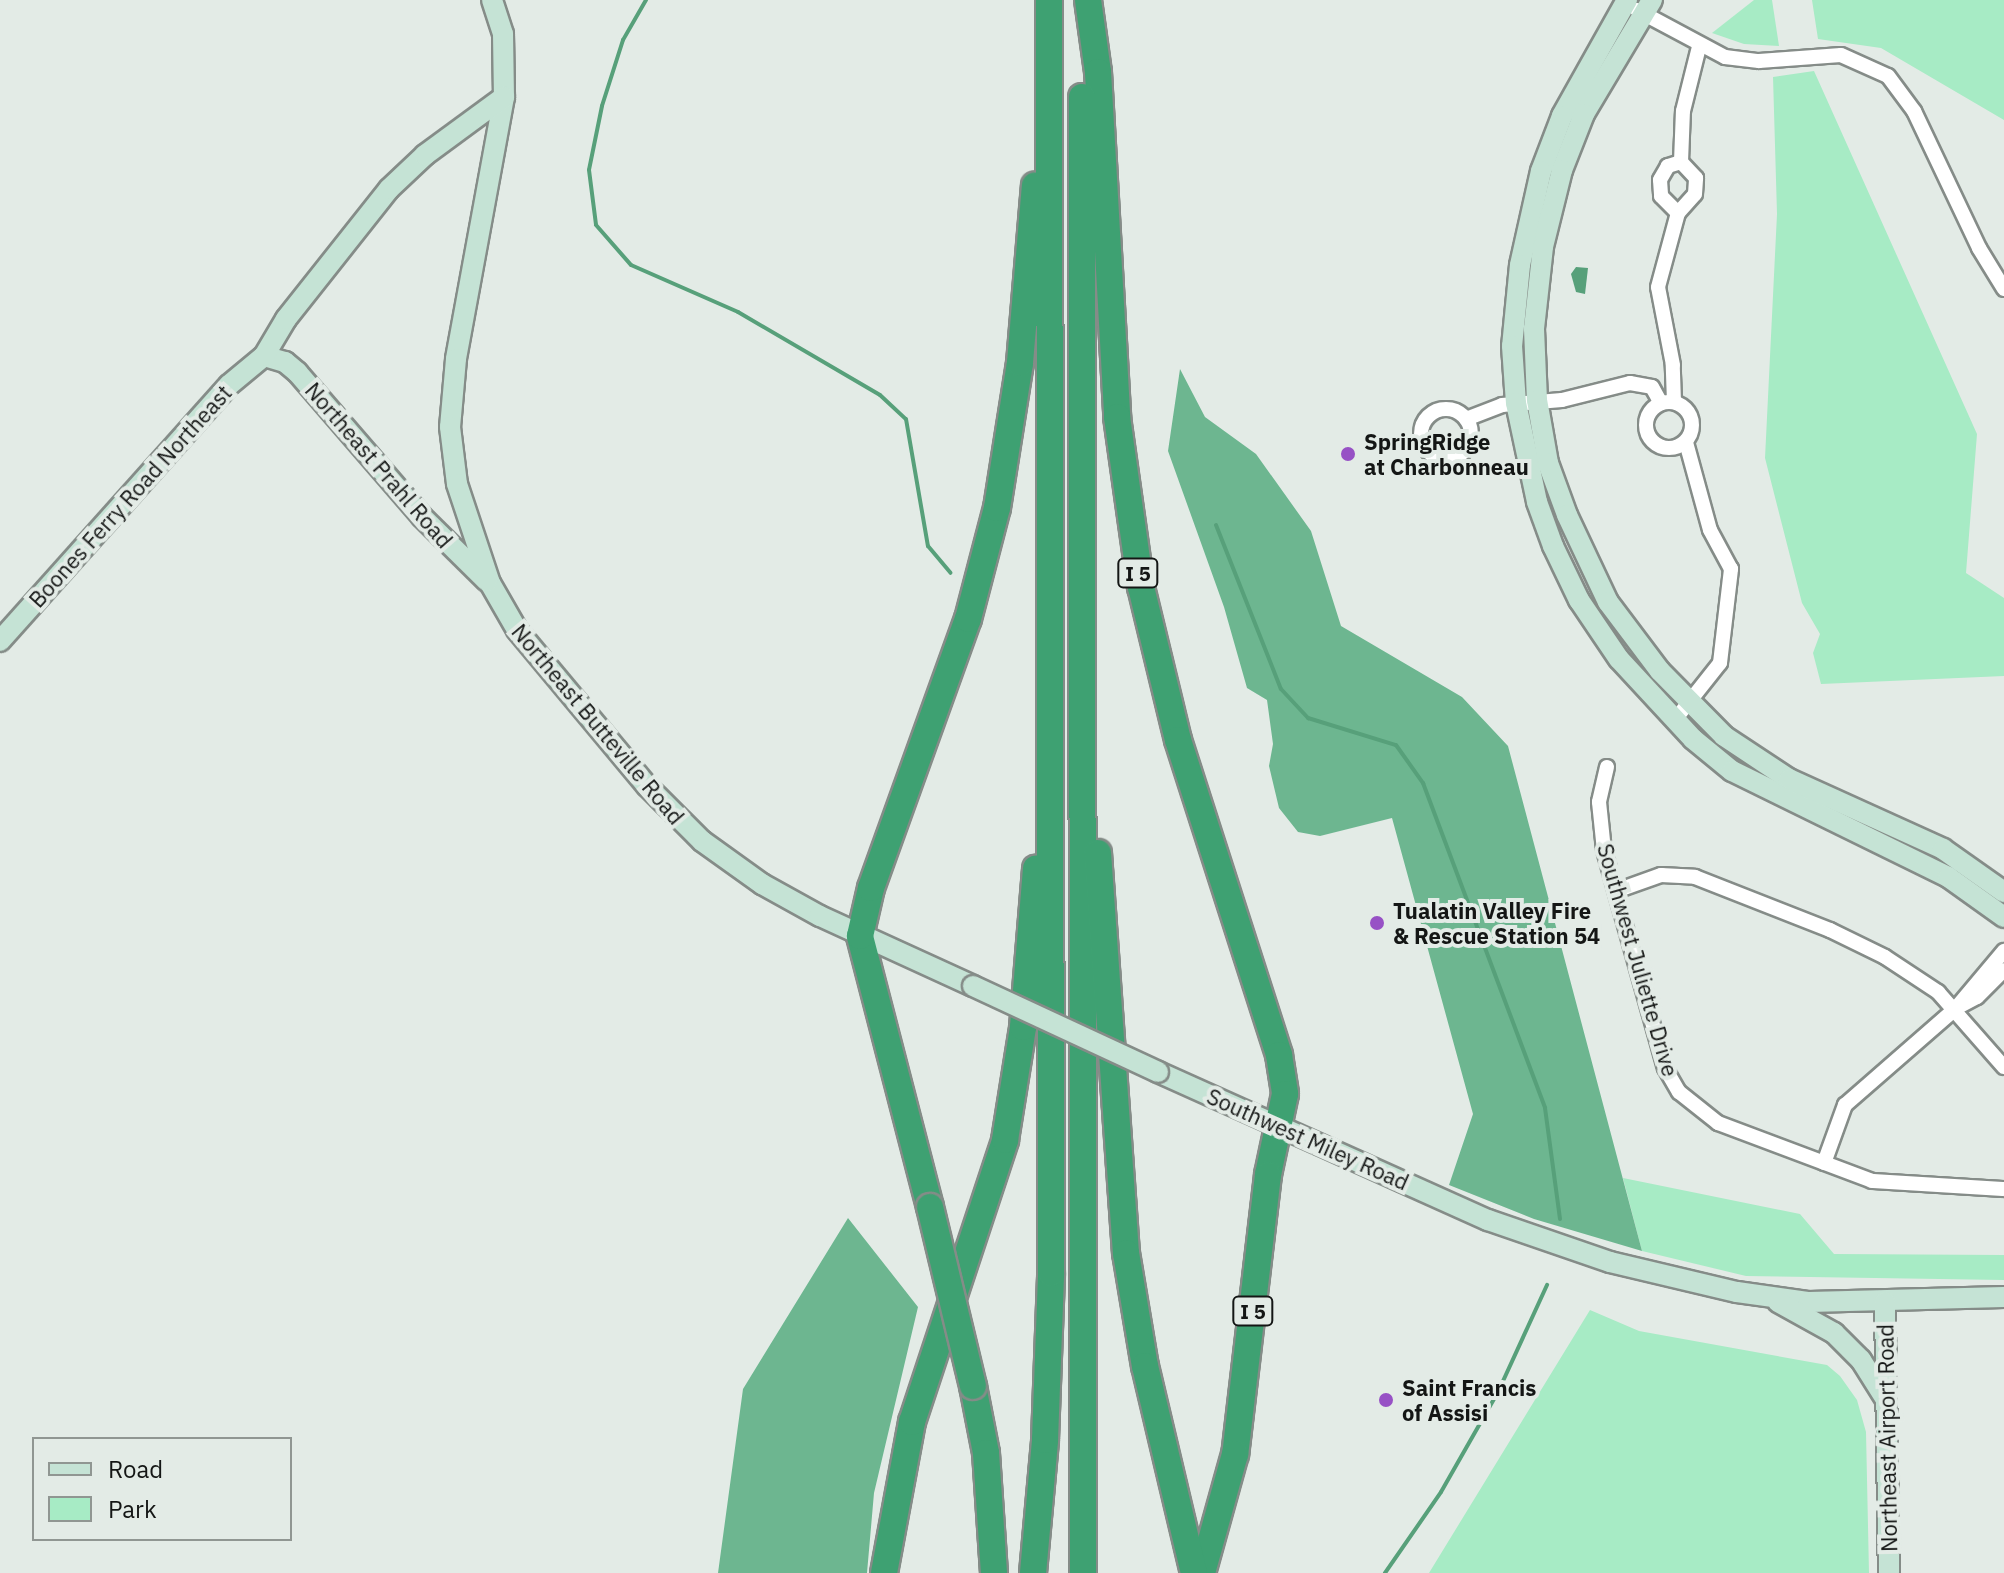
<!DOCTYPE html>
<html>
<head>
<meta charset="utf-8">
<style>
	body { margin:0 }
	#map { position:relative; width:2004px; height:1573px; overflow:hidden; background:#e3ebe6; font-family:"IBM Plex Sans",sans-serif }
	div>[style] { position:absolute }
	.green>* { inset:0; background:#a7ebc5 }
	.forest>* { inset:0; background:#6db690 }
	.water>* { inset:0; background:#57a07a }
	.stream>* { height:4px; margin:-2px; padding:0 2px; transform-origin:2px; border-radius:2px; background:#57a07a }
	.roads { filter:drop-shadow(2px 0 #858c88) drop-shadow(-2px 0 #858c88) drop-shadow(0 2px #858c88) drop-shadow(0 -2px #858c88) }
	.street>* { height:14px; margin:-7px; padding:0 7px; transform-origin:7px; border-radius:7px; background:#fff }
	.street>.ring { margin:-7px; padding:0; box-sizing:content-box; background:none; border:14px solid #fff; border-radius:50% }
	.secondary>* { height:20px; margin:-10px; padding:0 10px; transform-origin:10px; border-radius:10px; background:#c5e3d5 }
	.highway>* { height:26px; margin:-13px; padding:0 13px; transform-origin:13px; border-radius:13px; background:#3ea172 }
	.bridges { filter:drop-shadow(2px 0 #858c88) drop-shadow(-2px 0 #858c88) drop-shadow(0 2px #858c88) drop-shadow(0 -2px #858c88) }
	.secondary-bridge>* { height:20px; margin:-10px; padding:0 10px; transform-origin:10px; border-radius:10px; background:#c5e3d5 }
	.highway-bridge>* { height:26px; margin:-13px; padding:0 13px; transform-origin:13px; border-radius:13px; background:#3ea172 }
	.dots>* { width:22px; height:22px; translate:-50% -50%; box-sizing:border-box; border:4px solid #e3ebe6; border-radius:50% }
	span { translate:-50% -50%; white-space:nowrap; text-align:center; line-height:1.15; -webkit-text-stroke:8px #e3ebe6; paint-order:stroke }
	.shield-label span { padding:2px 6px; background:#e3ebe6; border:2px solid; border-radius:6px; -webkit-text-stroke-width:0 }
	.shield-label { font-size:20px; color:#141615; font-weight:700 }
	.poi-label { font-size:22px; color:#141615; font-weight:700 }
	.left { translate:0 -50%; text-align:left }
	.street-label { font-size:22px; color:#141615 }
	.legend { position:absolute; left:32px; top:1437px; width:260px; height:104px; box-sizing:border-box; background:#e3ebe6; border:2px solid #909692; margin:0; padding:10px 14px; list-style:none; font-size:24px; color:#141615 }
	.legend li { display:flex; align-items:center; gap:16px; height:40px }
	.legend b { width:40px; border:2px solid #909692 }
</style>
</head>
<body>
<div id="map">
	<div class="green">
		<div style="clip-path:polygon(1754px 0,1772px 0,1779px 46px,1744px 44px,1712px 33px)"></div>
		<div style="clip-path:polygon(1812px 0,2004px 0,2004px 120px,1881px 48px,1818px 39px)"></div>
		<div style="clip-path:polygon(1814px 71px,1977px 434px,1966px 573px,2004px 598px,2004px 676px,1821px 684px,1813px 653px,1820px 634px,1802px 603px,1765px 458px,1777px 214px,1773px 77px)"></div>
		<div style="clip-path:polygon(1623px 1178px,1800px 1214px,1834px 1254px,2004px 1255px,2004px 1280px,1746px 1276px,1642px 1251px)"></div>
		<div style="clip-path:polygon(1590px 1310px,1639px 1331px,1827px 1365px,1840px 1376px,1857px 1400px,1866px 1432px,1869px 1573px,1429px 1573px)"></div>
	</div>
	<div class="forest">
		<div style="clip-path:polygon(1180px 369px,1205px 417px,1256px 454px,1311px 531px,1341px 626px,1462px 697px,1508px 746px,1642px 1251px,1534px 1219px,1449px 1185px,1473px 1114px,1392px 818px,1320px 836px,1298px 832px,1279px 808px,1269px 766px,1273px 744px,1267px 700px,1247px 688px,1224px 607px,1168px 451px)"></div>
		<div style="clip-path:polygon(848px 1218px,918px 1307px,874px 1493px,867px 1573px,718px 1573px,743px 1389px)"></div>
	</div>
	<div class="water">
		<div style="clip-path:polygon(1576px 267px,1588px 268px,1585px 294px,1576px 292px,1571px 274px)"></div>
	</div>
	<div class="stream">
		<div style="left:646px;top:0;width:46px;rotate:119.9deg"></div>
		<div style="left:623px;top:40px;width:69px;rotate:107.7deg"></div>
		<div style="left:602px;top:106px;width:65px;rotate:101.5deg"></div>
		<div style="left:589px;top:170px;width:55px;rotate:82.7deg"></div>
		<div style="left:596px;top:225px;width:53px;rotate:48.8deg"></div>
		<div style="left:631px;top:265px;width:117px;rotate:23.7deg"></div>
		<div style="left:738px;top:312px;width:164px;rotate:30.3deg"></div>
		<div style="left:880px;top:395px;width:35px;rotate:43deg"></div>
		<div style="left:906px;top:419px;width:129px;rotate:80.2deg"></div>
		<div style="left:928px;top:546px;width:35px;rotate:50deg"></div>
		<div style="left:1216px;top:525px;width:176px;rotate:68.4deg"></div>
		<div style="left:1281px;top:689px;width:40px;rotate:47deg"></div>
		<div style="left:1308px;top:718px;width:92px;rotate:17.1deg"></div>
		<div style="left:1396px;top:745px;width:47px;rotate:54.6deg"></div>
		<div style="left:1423px;top:783px;width:347px;rotate:69.4deg"></div>
		<div style="left:1545px;top:1108px;width:112px;rotate:82.3deg"></div>
		<div style="left:1385px;top:1573px;width:98px;rotate:-55.3deg"></div>
		<div style="left:1441px;top:1492px;width:115px;rotate:-60.3deg"></div>
		<div style="left:1498px;top:1392px;width:118px;rotate:-65.4deg"></div>
	</div>
	<div class="roads">
		<div class="street">
			<div style="left:1637px;top:10px;width:100px;rotate:28.1deg"></div>
			<div style="left:1725px;top:57px;width:34px;rotate:7deg"></div>
			<div style="left:1759px;top:61px;width:82px;rotate:-4.2deg"></div>
			<div style="left:1841px;top:55px;width:51px;rotate:24.1deg"></div>
			<div style="left:1888px;top:76px;width:44px;rotate:53.4deg"></div>
			<div style="left:1914px;top:111px;width:152px;rotate:64.6deg"></div>
			<div style="left:1979px;top:248px;width:48px;rotate:58.6deg"></div>
			<div style="left:1681px;top:162px;width:51px;rotate:-87.8deg"></div>
			<div style="left:1683px;top:111px;width:66px;rotate:-76deg"></div>
			<div class="ring" style="left:1646px;top:402px;width:32px;height:32px"></div>
			<div style="left:1674px;top:402px;width:37px;rotate:-92deg"></div>
			<div style="left:1673px;top:365px;width:79px;rotate:-100.9deg"></div>
			<div style="left:1658px;top:287px;width:77px;rotate:-74.9deg"></div>
			<div style="left:1678px;top:213px;width:25px;rotate:-48deg"></div>
			<div style="left:1695px;top:194px;width:16px;rotate:-86deg"></div>
			<div style="left:1696px;top:178px;width:22px;rotate:-133deg"></div>
			<div style="left:1681px;top:162px;width:14px;rotate:163deg"></div>
			<div style="left:1668px;top:166px;width:16px;rotate:120deg"></div>
			<div style="left:1660px;top:180px;width:16px;rotate:86deg"></div>
			<div style="left:1661px;top:196px;width:24px;rotate:45deg"></div>
			<div class="ring" style="left:1421px;top:409px;width:36px;height:36px"></div>
			<div style="left:1466px;top:419px;width:39px;rotate:-21deg"></div>
			<div style="left:1502px;top:405px;width:60px;rotate:-4.8deg"></div>
			<div style="left:1562px;top:400px;width:70px;rotate:-14deg"></div>
			<div style="left:1630px;top:383px;width:22px;rotate:10deg"></div>
			<div style="left:1652px;top:387px;width:18px;rotate:61deg"></div>
			<div style="left:1674px;top:721px;width:74px;rotate:-51.6deg"></div>
			<div style="left:1720px;top:663px;width:95px;rotate:-83.3deg"></div>
			<div style="left:1731px;top:569px;width:44px;rotate:-118.3deg"></div>
			<div style="left:1710px;top:530px;width:91px;rotate:-105.3deg"></div>
			<div style="left:1607px;top:767px;width:36px;rotate:103deg"></div>
			<div style="left:1599px;top:802px;width:48px;rotate:84.1deg"></div>
			<div style="left:1604px;top:850px;width:226px;rotate:74.4deg"></div>
			<div style="left:1665px;top:1068px;width:28px;rotate:60deg"></div>
			<div style="left:1679px;top:1092px;width:50px;rotate:38.5deg"></div>
			<div style="left:1718px;top:1123px;width:165px;rotate:20.6deg"></div>
			<div style="left:1872px;top:1181px;width:132px;rotate:3.5deg"></div>
			<div style="left:1616px;top:891px;width:48px;rotate:-19.6deg"></div>
			<div style="left:1661px;top:875px;width:34px;rotate:3deg"></div>
			<div style="left:1695px;top:877px;width:145px;rotate:21.4deg"></div>
			<div style="left:1830px;top:930px;width:61px;rotate:26.1deg"></div>
			<div style="left:1885px;top:957px;width:64px;rotate:33.4deg"></div>
			<div style="left:1938px;top:992px;width:100px;rotate:48.7deg"></div>
			<div style="left:1956px;top:1008px;width:24px;rotate:-28deg"></div>
			<div style="left:1977px;top:997px;width:38px;rotate:-45deg"></div>
			<div style="left:1824px;top:1163px;width:62px;rotate:-70.1deg"></div>
			<div style="left:1845px;top:1105px;width:147px;rotate:-41.1deg"></div>
			<div style="left:1956px;top:1008px;width:75px;rotate:-49.9deg"></div>
		</div>
		<div class="secondary">
			<div style="left:492px;top:0;width:36px;rotate:72deg"></div>
			<div style="left:503px;top:34px;width:63px;rotate:89.1deg"></div>
			<div style="left:504px;top:97px;width:266px;rotate:100.4deg"></div>
			<div style="left:456px;top:359px;width:68px;rotate:95deg"></div>
			<div style="left:450px;top:427px;width:57px;rotate:83deg"></div>
			<div style="left:457px;top:484px;width:104px;rotate:71.6deg"></div>
			<div style="left:490px;top:583px;width:54px;rotate:60.1deg"></div>
			<div style="left:517px;top:630px;width:203px;rotate:50.2deg"></div>
			<div style="left:647px;top:786px;width:78px;rotate:45deg"></div>
			<div style="left:702px;top:841px;width:74px;rotate:35.6deg"></div>
			<div style="left:762px;top:884px;width:66px;rotate:28.9deg"></div>
			<div style="left:820px;top:916px;width:168px;rotate:24.6deg"></div>
			<div style="left:1627px;top:0;width:133px;rotate:119.3deg"></div>
			<div style="left:1562px;top:116px;width:59px;rotate:110.9deg"></div>
			<div style="left:1541px;top:171px;width:96px;rotate:102.6deg"></div>
			<div style="left:1520px;top:265px;width:81px;rotate:95.6deg"></div>
			<div style="left:1512px;top:346px;width:57px;rotate:86deg"></div>
			<div style="left:1516px;top:403px;width:101px;rotate:78deg"></div>
			<div style="left:1537px;top:502px;width:47px;rotate:70deg"></div>
			<div style="left:1553px;top:546px;width:60px;rotate:64.3deg"></div>
			<div style="left:1579px;top:600px;width:71px;rotate:55.9deg"></div>
			<div style="left:1619px;top:659px;width:109px;rotate:47.2deg"></div>
			<div style="left:1693px;top:739px;width:50px;rotate:39.4deg"></div>
			<div style="left:1732px;top:771px;width:241px;rotate:26.1deg"></div>
			<div style="left:1948px;top:877px;width:69px;rotate:35.5deg"></div>
			<div style="left:1652px;top:0;width:133px;rotate:120.8deg"></div>
			<div style="left:1584px;top:114px;width:60px;rotate:111.4deg"></div>
			<div style="left:1562px;top:170px;width:79px;rotate:103.9deg"></div>
			<div style="left:1543px;top:247px;width:82px;rotate:96.3deg"></div>
			<div style="left:1534px;top:329px;width:71px;rotate:87.6deg"></div>
			<div style="left:1537px;top:400px;width:64px;rotate:80.1deg"></div>
			<div style="left:1548px;top:463px;width:55px;rotate:69.9deg"></div>
			<div style="left:1567px;top:515px;width:96px;rotate:64.8deg"></div>
			<div style="left:1608px;top:602px;width:86px;rotate:53deg"></div>
			<div style="left:1660px;top:671px;width:91px;rotate:45.4deg"></div>
			<div style="left:1724px;top:736px;width:78px;rotate:33.5deg"></div>
			<div style="left:1789px;top:779px;width:169px;rotate:24.4deg"></div>
			<div style="left:1943px;top:849px;width:75px;rotate:35.2deg"></div>
			<div style="left:264px;top:356px;width:22px;rotate:16deg"></div>
			<div style="left:285px;top:362px;width:16px;rotate:40deg"></div>
			<div style="left:297px;top:372px;width:191px;rotate:49.2deg"></div>
			<div style="left:422px;top:517px;width:91px;rotate:44.6deg"></div>
			<div style="left:0;top:641px;width:343px;rotate:-48.2deg"></div>
			<div style="left:229px;top:385px;width:45px;rotate:-39.6deg"></div>
			<div style="left:264px;top:356px;width:43px;rotate:-59.3deg"></div>
			<div style="left:286px;top:319px;width:166px;rotate:-51.6deg"></div>
			<div style="left:389px;top:189px;width:50px;rotate:-43.4deg"></div>
			<div style="left:425px;top:155px;width:98px;rotate:-36.3deg"></div>
			<div style="left:1158px;top:1072px;width:362px;rotate:24.2deg"></div>
			<div style="left:1488px;top:1220px;width:129px;rotate:19deg"></div>
			<div style="left:1610px;top:1262px;width:130px;rotate:13.3deg"></div>
			<div style="left:1737px;top:1292px;width:73px;rotate:7.9deg"></div>
			<div style="left:1809px;top:1302px;width:195px;rotate:-1.5deg"></div>
			<div style="left:1778px;top:1302px;width:64px;rotate:29deg"></div>
			<div style="left:1834px;top:1333px;width:38px;rotate:45deg"></div>
			<div style="left:1861px;top:1360px;width:45px;rotate:57.7deg"></div>
			<div style="left:1885px;top:1302px;width:271px;rotate:89.2deg"></div>
		</div>
		<div class="highway">
			<div style="left:1088px;top:0;width:73px;rotate:82.1deg"></div>
			<div style="left:1098px;top:72px;width:346px;rotate:86.8deg"></div>
			<div style="left:1117px;top:417px;width:172px;rotate:82deg"></div>
			<div style="left:1141px;top:587px;width:157px;rotate:76.4deg"></div>
			<div style="left:1178px;top:740px;width:331px;rotate:72.2deg"></div>
			<div style="left:1279px;top:1055px;width:39px;rotate:81deg"></div>
			<div style="left:1285px;top:1094px;width:83px;rotate:101.9deg"></div>
			<div style="left:1268px;top:1175px;width:281px;rotate:96.7deg"></div>
			<div style="left:1235px;top:1454px;width:123px;rotate:105.5deg"></div>
			<div style="left:1082px;top:97px;width:1476px;rotate:89.96deg"></div>
			<div style="left:1098px;top:853px;width:401px;rotate:86deg"></div>
			<div style="left:1126px;top:1253px;width:115px;rotate:80.5deg"></div>
			<div style="left:1145px;top:1366px;width:213px;rotate:76.7deg"></div>
			<div style="left:930px;top:1207px;width:280px;rotate:-104.5deg"></div>
			<div style="left:860px;top:936px;width:49px;rotate:-77.1deg"></div>
			<div style="left:871px;top:888px;width:286px;rotate:-70.2deg"></div>
			<div style="left:968px;top:619px;width:115px;rotate:-75.4deg"></div>
			<div style="left:997px;top:508px;width:147px;rotate:-81deg"></div>
			<div style="left:1020px;top:363px;width:178px;rotate:-85.2deg"></div>
			<div style="left:973px;top:1386px;width:68px;rotate:79deg"></div>
			<div style="left:986px;top:1453px;width:120px;rotate:86.2deg"></div>
			<div style="left:884px;top:1573px;width:154px;rotate:-79.5deg"></div>
			<div style="left:912px;top:1422px;width:297px;rotate:-71.7deg"></div>
			<div style="left:1005px;top:1140px;width:114px;rotate:-80.9deg"></div>
			<div style="left:1023px;top:1027px;width:159px;rotate:-85.3deg"></div>
			<div style="left:1033px;top:1573px;width:134px;rotate:-84.8deg"></div>
			<div style="left:1045px;top:1440px;width:167px;rotate:-87.9deg"></div>
			<div style="left:1051px;top:1273px;width:1273px;rotate:-90.09deg"></div>
		</div>
	</div>
	<div class="bridges">
		<div class="secondary-bridge">
			<div style="left:973px;top:986px;width:204px;rotate:24.9deg"></div>
		</div>
		<div class="highway-bridge">
			<div style="left:930px;top:1207px;width:184px;rotate:76.5deg"></div>
		</div>
	</div>
	<div class="dots">
		<div style="left:1348px;top:454px;background:#9751c5"></div>
		<div style="left:1377px;top:923px;background:#9751c5"></div>
		<div style="left:1386px;top:1400px;background:#9751c5"></div>
	</div>
	<div class="shield-label">
		<span style="left:1138px;top:573px">I 5</span>
		<span style="left:1253px;top:1311px">I 5</span>
	</div>
	<div class="poi-label">
		<span class="left" style="left:1364px;top:454px">SpringRidge<br>at Charbonneau</span>
		<span class="left" style="left:1393px;top:923px">Tualatin Valley Fire<br>&amp; Rescue Station 54</span>
		<span class="left" style="left:1402px;top:1400px">Saint Francis<br>of Assisi</span>
	</div>
	<div class="street-label">
		<span style="left:379px;top:465px;rotate:49deg">Northeast Prahl Road</span>
		<span style="left:130px;top:496px;rotate:-48deg">Boones Ferry Road Northeast</span>
		<span style="left:598px;top:724px;rotate:50deg">Northeast Butteville Road</span>
		<span style="left:1638px;top:960px;rotate:74deg">Southwest Juliette Drive</span>
		<span style="left:1308px;top:1139px;rotate:24deg">Southwest Miley Road</span>
		<span style="left:1887px;top:1438px;rotate:-91deg">Northeast Airport Road</span>
	</div>
	<ul class="legend">
	<li><b style="height:10px;background:#c5e3d5"></b>Road</li>
	<li><b style="height:22px;background:#a7ebc5"></b>Park</li>
	</ul>
</div>
</body>
</html>
